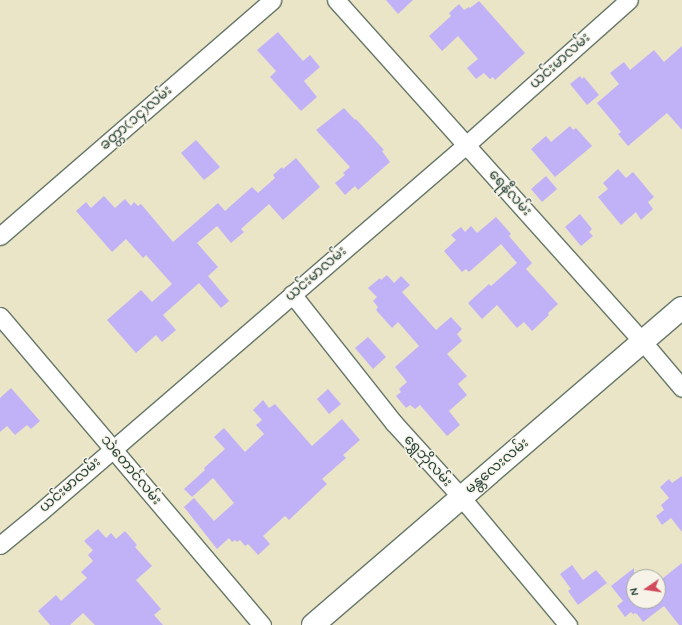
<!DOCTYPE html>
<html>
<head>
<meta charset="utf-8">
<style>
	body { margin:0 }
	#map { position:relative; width:682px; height:625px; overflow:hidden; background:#ebe5c8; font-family:Mynerve,"Noto Sans Myanmar",sans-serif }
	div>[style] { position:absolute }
	.building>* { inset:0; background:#c1b1f6 }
	.roads { filter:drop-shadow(1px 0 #667868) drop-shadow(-1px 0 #667868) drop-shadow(0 1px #667868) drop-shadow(0 -1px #667868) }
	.minor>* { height:17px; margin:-8.5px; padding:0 8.5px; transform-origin:8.5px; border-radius:8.5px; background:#fff }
	.major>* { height:22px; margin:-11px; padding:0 11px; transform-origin:11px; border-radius:11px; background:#fff }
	span { translate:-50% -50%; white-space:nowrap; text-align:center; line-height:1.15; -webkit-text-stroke:3px #f7f3e8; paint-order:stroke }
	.street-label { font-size:14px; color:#1f3d34 }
	.north { position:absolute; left:626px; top:569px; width:40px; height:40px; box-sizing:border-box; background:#f7f3e8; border:1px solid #a1aaa0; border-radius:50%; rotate:257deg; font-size:11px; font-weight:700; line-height:16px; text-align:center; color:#1f3d34 }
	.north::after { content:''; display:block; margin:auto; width:14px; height:18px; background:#d1495b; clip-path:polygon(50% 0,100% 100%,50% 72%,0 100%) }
</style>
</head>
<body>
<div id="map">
	<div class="building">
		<div style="clip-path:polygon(386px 0,413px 0,398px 14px)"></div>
		<div style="clip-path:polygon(479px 1px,525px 53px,495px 80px,493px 77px,490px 79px,484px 73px,476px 79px,467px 68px,478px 59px,458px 36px,442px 51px,429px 36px,451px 16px,449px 13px,459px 4px,464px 10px,469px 7px,470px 8px)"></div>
		<div style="clip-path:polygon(278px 32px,303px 61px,310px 55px,320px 67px,304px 81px,317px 97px,301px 111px,270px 77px,276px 71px,257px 50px)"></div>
		<div style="clip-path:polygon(682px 46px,682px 130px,667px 113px,628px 146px,618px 134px,621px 132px,597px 103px,619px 84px,610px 73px,624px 62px,630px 70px,654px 50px,664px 62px)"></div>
		<div style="clip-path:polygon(580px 76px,582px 79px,584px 77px,599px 95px,587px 105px,570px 84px)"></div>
		<div style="clip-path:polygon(344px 108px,355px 120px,356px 119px,384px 150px,382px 151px,390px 162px,358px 190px,355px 186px,345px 195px,335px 183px,345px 175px,343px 173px,350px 167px,316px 130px)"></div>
		<div style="clip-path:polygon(570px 126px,573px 130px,576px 128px,592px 146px,555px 177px,531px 149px,546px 136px,551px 142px)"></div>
		<div style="clip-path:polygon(196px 140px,220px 167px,204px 180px,181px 153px)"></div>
		<div style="clip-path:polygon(296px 158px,320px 187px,283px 220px,269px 204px,241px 229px,244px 232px,231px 243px,217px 226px,197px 243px,218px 267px,208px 276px,229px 301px,221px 308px,199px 283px,163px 315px,176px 330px,162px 342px,156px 335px,136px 353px,107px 320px,141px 290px,152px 302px,172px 284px,146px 255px,143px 258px,126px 239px,112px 252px,76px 211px,86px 202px,91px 208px,104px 196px,115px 208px,125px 199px,131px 206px,134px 202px,138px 206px,141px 204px,173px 242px,218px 203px,225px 211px,252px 187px,258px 193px,275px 178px,273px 175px,282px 167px,283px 169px)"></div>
		<div style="clip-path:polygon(618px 169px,626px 178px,633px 172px,654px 197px,648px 202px,653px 209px,641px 220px,636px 212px,621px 225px,598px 197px,608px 189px,603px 183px)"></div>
		<div style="clip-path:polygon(546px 176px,557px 189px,542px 202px,531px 189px)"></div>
		<div style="clip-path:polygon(580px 214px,592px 229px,589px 232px,593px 236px,581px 246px,565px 227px)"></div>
		<div style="clip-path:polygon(496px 217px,511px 234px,509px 236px,532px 263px,526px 269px,558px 304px,548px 313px,549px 315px,532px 331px,524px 322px,517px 328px,497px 305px,482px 319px,468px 303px,489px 284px,491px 286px,517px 263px,501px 244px,469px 272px,466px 269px,462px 272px,444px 251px,456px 240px,451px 235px,461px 227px,465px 232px,471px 226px,477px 233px)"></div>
		<div style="clip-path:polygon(387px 275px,394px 283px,401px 276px,410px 285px,402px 292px,436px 330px,451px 317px,462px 329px,457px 334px,462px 341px,447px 354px,467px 376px,458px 384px,467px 395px,449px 411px,460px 425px,447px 436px,420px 405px,415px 409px,410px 405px,406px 408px,396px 396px,401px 392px,399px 389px,407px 382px,395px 367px,419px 346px,398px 322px,392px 328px,376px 310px,378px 307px,373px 301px,377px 297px,368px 288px,380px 278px,381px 280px)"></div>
		<div style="clip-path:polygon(368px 337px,386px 357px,373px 369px,355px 348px)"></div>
		<div style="clip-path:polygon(11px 388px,40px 421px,31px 429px,27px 425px,15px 435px,7px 426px,0 432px,0 398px)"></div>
		<div style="clip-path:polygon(328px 389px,341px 404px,329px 414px,317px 399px)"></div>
		<div style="clip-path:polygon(263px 400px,269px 408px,275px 404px,312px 446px,342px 419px,360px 440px,343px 455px,346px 458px,322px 479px,327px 484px,289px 520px,285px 516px,263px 536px,270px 544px,258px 555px,248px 544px,245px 546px,240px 540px,237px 542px,235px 540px,232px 542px,229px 538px,217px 549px,184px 507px,194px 498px,214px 521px,234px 503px,213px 478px,192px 497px,184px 489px,205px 470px,204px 468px,225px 449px,214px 437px,224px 428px,245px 452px,264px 434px,256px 425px,262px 420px,253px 410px)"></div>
		<div style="clip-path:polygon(682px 476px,682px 532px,671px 518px,662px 525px,656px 516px,664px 510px,661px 505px,669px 498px,660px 487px,669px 479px,672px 483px)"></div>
		<div style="clip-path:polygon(98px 529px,106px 538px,111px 533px,116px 539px,125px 531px,137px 545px,135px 547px,152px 566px,136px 580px,161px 609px,154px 615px,163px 625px,95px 625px,83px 613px,70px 625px,50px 625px,38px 611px,56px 595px,61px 601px,87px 578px,81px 572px,93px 561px,88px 555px,93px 550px,84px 541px)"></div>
		<div style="clip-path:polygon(682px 563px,682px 625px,679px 625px,664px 606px,643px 622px,637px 614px,634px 613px,634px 615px,631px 612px,625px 617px,617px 606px,623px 601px,611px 586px,634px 568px,634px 601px,658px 601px,658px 582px)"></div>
		<div style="clip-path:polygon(572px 565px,583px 580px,596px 570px,607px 583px,578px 605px,568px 591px,571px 589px,560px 574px)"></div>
	</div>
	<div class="roads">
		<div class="minor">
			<div style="left:336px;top:0;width:460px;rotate:48.1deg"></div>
			<div style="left:643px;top:342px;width:60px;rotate:49.7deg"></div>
			<div style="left:0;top:236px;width:360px;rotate:-40.9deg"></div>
			<div style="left:292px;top:294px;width:164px;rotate:51.7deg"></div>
			<div style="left:394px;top:423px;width:100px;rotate:47.8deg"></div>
			<div style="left:461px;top:497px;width:167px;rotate:50.1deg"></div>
			<div style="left:0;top:316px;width:405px;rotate:49.7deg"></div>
			<div style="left:0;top:545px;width:50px;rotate:-39.4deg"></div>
			<div style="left:39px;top:513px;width:564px;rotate:-40.76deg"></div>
			<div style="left:466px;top:145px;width:218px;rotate:-41.7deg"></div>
		</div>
		<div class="major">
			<div style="left:313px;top:625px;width:486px;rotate:-40.7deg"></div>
		</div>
	</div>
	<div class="street-label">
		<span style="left:560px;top:61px;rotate:-42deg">ယင်းမာလမ်း</span>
		<span style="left:136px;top:118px;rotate:-41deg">ခတ္တာ(၁၄)လမ်း</span>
		<span style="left:510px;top:193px;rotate:48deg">ရေနီလမ်း</span>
		<span style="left:316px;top:274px;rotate:-41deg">ယင်းမာလမ်း</span>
		<span style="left:428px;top:461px;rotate:48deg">ရွှေဘိုလမ်း</span>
		<span style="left:497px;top:466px;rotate:-40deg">မန္တလေးလမ်း</span>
		<span style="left:131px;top:470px;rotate:50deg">သဲတောင်လမ်း</span>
		<span style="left:70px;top:485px;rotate:-41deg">ယင်းမာလမ်း</span>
	</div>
	<div class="north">N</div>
</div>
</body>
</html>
